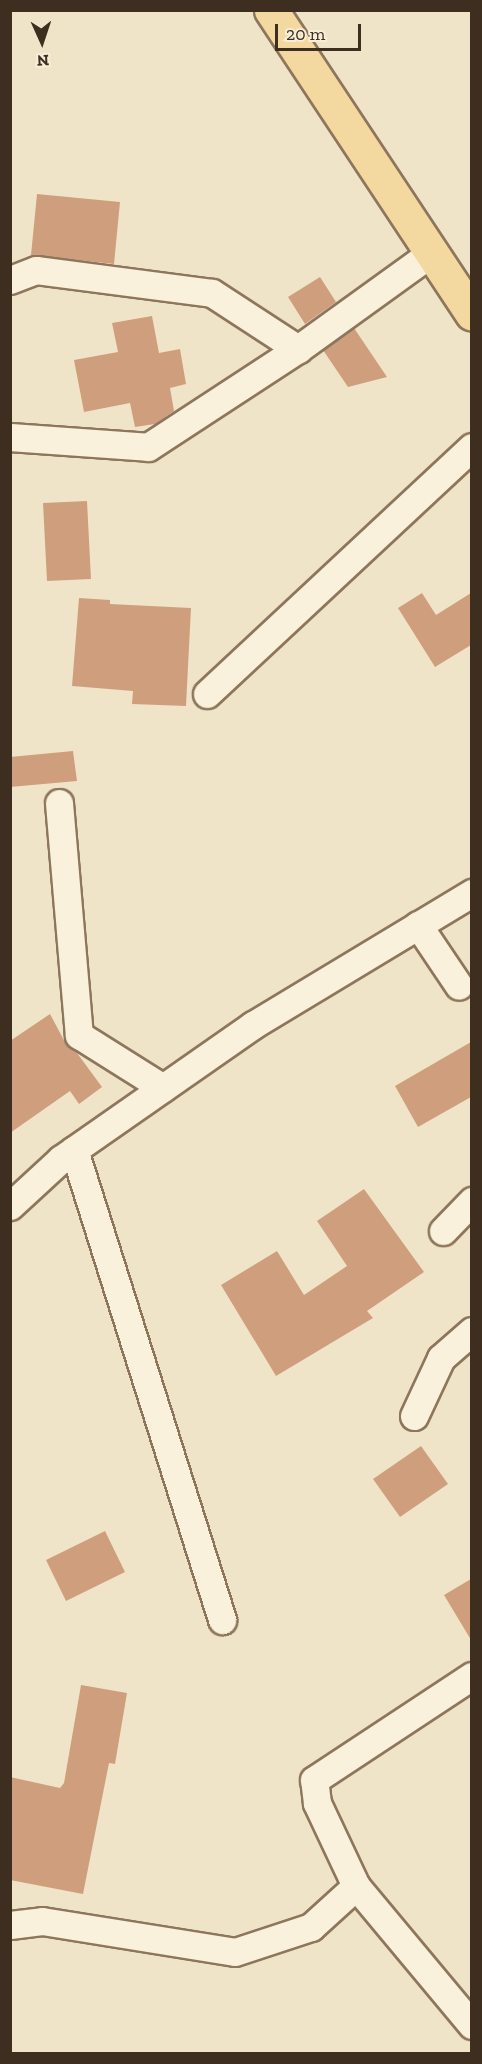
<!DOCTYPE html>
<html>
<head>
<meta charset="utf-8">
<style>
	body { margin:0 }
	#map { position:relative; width:482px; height:2064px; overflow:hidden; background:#f0e4c8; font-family:"Zilla Slab",serif }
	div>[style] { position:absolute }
	.building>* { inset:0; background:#cf9f7d }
	.roads { filter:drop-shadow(2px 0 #8d765c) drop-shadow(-2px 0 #8d765c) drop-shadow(0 2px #8d765c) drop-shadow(0 -2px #8d765c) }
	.minor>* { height:27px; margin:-13.5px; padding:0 13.5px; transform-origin:13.5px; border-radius:13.5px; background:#faf1dc }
	.major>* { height:33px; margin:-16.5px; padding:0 16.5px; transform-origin:16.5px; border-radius:16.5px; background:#f3d9a0 }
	span { translate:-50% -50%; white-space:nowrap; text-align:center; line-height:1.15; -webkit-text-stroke:5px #f7eed8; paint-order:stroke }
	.frame { position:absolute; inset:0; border:12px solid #3d2e20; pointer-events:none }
	.north { position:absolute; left:12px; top:12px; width:60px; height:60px; -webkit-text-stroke:4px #f7eed8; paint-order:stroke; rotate:177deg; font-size:16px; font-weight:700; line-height:24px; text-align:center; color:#3d2e20 }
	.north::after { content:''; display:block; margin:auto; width:21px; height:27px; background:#3d2e20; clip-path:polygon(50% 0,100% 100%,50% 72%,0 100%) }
	.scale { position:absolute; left:275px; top:24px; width:86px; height:27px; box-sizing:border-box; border:3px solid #3d2e20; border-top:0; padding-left:8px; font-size:18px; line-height:21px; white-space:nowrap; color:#3d2e20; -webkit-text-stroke:4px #f7eed8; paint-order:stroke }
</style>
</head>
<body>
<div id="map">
	<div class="building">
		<div style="clip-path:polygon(37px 194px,120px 202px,114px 264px,31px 255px)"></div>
		<div style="clip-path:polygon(320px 277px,336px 302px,305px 324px,288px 297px)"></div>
		<div style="clip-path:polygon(152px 316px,159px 353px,180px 349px,186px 384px,170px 388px,174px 411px,155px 424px,135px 427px,130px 403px,84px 412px,74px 360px,118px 352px,112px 323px)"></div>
		<div style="clip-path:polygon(354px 328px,387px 377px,348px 387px,323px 350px)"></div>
		<div style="clip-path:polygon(87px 501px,91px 579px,47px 581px,43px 503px)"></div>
		<div style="clip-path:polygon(422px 593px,436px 615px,471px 593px,471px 645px,435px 667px,398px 608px)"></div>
		<div style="clip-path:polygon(79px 598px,110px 600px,110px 604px,191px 608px,186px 706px,132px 704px,133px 691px,72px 686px)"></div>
		<div style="clip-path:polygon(73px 751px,77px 781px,10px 787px,10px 757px)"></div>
		<div style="clip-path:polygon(50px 1014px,66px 1044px,77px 1053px,102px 1087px,79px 1104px,70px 1091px,10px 1133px,10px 1041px)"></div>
		<div style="clip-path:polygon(471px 1042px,471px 1097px,418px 1127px,395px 1086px)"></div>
		<div style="clip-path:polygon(364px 1189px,424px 1272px,367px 1311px,373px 1318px,276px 1376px,221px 1285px,277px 1251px,304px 1295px,347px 1266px,317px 1221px)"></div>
		<div style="clip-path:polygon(421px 1446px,448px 1484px,400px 1517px,373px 1479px)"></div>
		<div style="clip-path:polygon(105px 1531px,125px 1572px,66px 1601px,46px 1560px)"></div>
		<div style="clip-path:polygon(471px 1579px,471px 1640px,444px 1595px)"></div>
		<div style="clip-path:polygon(81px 1685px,127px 1693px,115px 1764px,109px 1763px,83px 1894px,10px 1880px,10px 1777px,60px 1788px,64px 1783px)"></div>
	</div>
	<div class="roads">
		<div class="minor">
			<div style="left:10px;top:280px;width:28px;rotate:-21deg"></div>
			<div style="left:36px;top:270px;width:177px;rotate:7.4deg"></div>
			<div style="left:212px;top:293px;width:103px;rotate:33.1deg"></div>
			<div style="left:10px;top:437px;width:138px;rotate:4.1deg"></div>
			<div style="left:148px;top:447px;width:179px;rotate:-33.2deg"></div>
			<div style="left:298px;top:349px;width:164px;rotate:-35.8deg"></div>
			<div style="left:207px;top:694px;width:362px;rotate:-43deg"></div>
			<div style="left:59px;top:803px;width:233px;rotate:85.1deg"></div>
			<div style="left:79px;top:1035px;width:99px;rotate:32.2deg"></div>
			<div style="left:418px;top:925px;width:73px;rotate:56.1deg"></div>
			<div style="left:74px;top:1150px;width:493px;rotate:72.5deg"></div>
			<div style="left:10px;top:1206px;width:69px;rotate:-42.7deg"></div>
			<div style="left:61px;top:1159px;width:234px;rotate:-34.9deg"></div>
			<div style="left:253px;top:1025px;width:256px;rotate:-31.1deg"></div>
			<div style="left:443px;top:1231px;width:42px;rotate:-46deg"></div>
			<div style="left:414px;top:1416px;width:64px;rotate:-65deg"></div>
			<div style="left:441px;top:1358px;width:41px;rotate:-41.1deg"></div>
			<div style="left:356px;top:1886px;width:181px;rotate:50.2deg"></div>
			<div style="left:10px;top:1925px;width:32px;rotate:-7deg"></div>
			<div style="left:42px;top:1921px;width:195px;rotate:9.1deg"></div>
			<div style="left:235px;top:1952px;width:80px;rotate:-18.2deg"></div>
			<div style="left:311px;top:1927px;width:61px;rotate:-42.3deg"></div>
			<div style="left:356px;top:1886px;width:92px;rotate:-115.2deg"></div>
			<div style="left:317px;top:1803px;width:23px;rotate:-97deg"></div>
			<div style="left:314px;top:1780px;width:189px;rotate:-33.4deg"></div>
		</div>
		<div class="major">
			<div style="left:271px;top:10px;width:364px;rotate:56.5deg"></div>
		</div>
	</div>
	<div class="frame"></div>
	<div class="north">N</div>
	<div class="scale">20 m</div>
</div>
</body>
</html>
